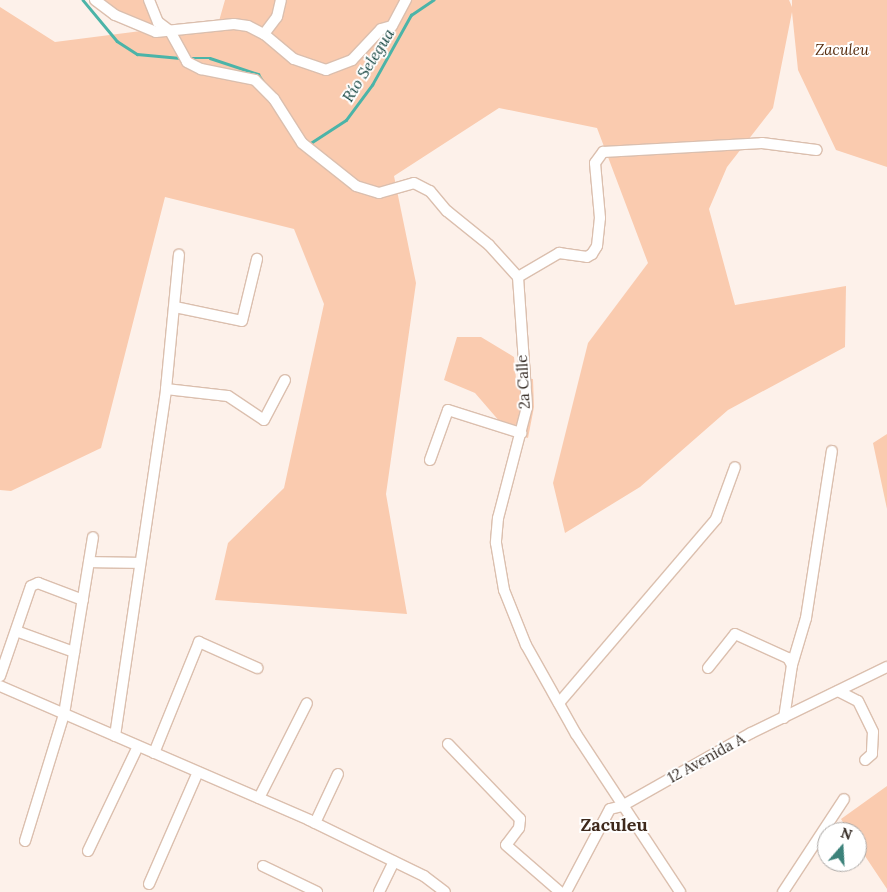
<!DOCTYPE html>
<html>
<head>
<meta charset="utf-8">
<style>
	body { margin:0 }
	#map { position:relative; width:887px; height:892px; overflow:hidden; background:#fdf1ea; font-family:Lora,serif }
	div>[style] { position:absolute }
	.green>* { inset:0; background:#facbaf }
	.stream>* { height:2.5px; margin:-1.25px; padding:0 1.25px; transform-origin:1.25px; border-radius:1.25px; background:#4bb4a8 }
	.roads { filter:drop-shadow(1px 0 #dbbfae) drop-shadow(-1px 0 #dbbfae) drop-shadow(0 1px #dbbfae) drop-shadow(0 -1px #dbbfae) }
	.minor>* { height:10px; margin:-5px; padding:0 5px; transform-origin:5px; border-radius:5px; background:#fff }
	span { translate:-50% -50%; white-space:nowrap; text-align:center; line-height:1.15; -webkit-text-stroke:4px #fff; paint-order:stroke }
	.park-label { font-size:15px; color:#572c0d; font-style:italic }
	.street-label { font-size:15px; color:#312720 }
	.water-label { font-size:16px; color:#12423d; font-style:italic }
	.quarter-label { font-size:18px; color:#3f2a1d; font-weight:700 }
	.north { position:absolute; left:817px; top:822px; width:50px; height:50px; box-sizing:border-box; background:#fff; border:1px solid #ada9a6; border-radius:50%; rotate:19deg; font-size:14px; font-weight:700; line-height:20px; text-align:center; color:#312720 }
	.north::after { content:''; display:block; margin:auto; width:18px; height:22px; background:#3c827a; clip-path:polygon(50% 0,100% 100%,50% 72%,0 100%) }
</style>
</head>
<body>
<div id="map">
	<div class="green">
		<div style="clip-path:polygon(96px 0,150px 0,158px 22px,152px 27px,117px 16px)"></div>
		<div style="clip-path:polygon(225px 0,789px 0,792px 7px,792px 0,887px 0,887px 167px,836px 150px,798px 70px,792px 12px,773px 108px,727px 167px,709px 209px,735px 305px,846px 286px,845px 347px,728px 410px,640px 487px,565px 533px,553px 483px,588px 343px,648px 263px,597px 128px,499px 108px,394px 176px,416px 283px,386px 494px,407px 614px,215px 600px,228px 543px,284px 488px,324px 304px,294px 229px,165px 197px,101px 448px,11px 491px,0 490px,0 7px,55px 42px,219px 21px)"></div>
		<div style="clip-path:polygon(457px 337px,481px 337px,514px 357px,516px 379px,533px 379px,534px 407px,528px 438px,507px 430px,475px 393px,444px 380px)"></div>
		<div style="clip-path:polygon(887px 434px,887px 509px,873px 443px)"></div>
		<div style="clip-path:polygon(887px 786px,887px 889px,857px 844px,857px 832px,849px 832px,841px 819px)"></div>
	</div>
	<div class="stream">
		<div style="left:83px;top:0;width:53px;rotate:50.3deg"></div>
		<div style="left:117px;top:41px;width:24px;rotate:33deg"></div>
		<div style="left:137px;top:54px;width:43px;rotate:5.3deg"></div>
		<div style="left:188px;top:58px;width:22px"></div>
		<div style="left:210px;top:58px;width:51px;rotate:18.4deg"></div>
		<div style="left:258px;top:74px;width:12px;rotate:55deg"></div>
		<div style="left:309px;top:144px;width:44px;rotate:-33deg"></div>
		<div style="left:346px;top:120px;width:44px;rotate:-53.4deg"></div>
		<div style="left:372px;top:85px;width:80px;rotate:-60.9deg"></div>
		<div style="left:411px;top:15px;width:27px;rotate:-34deg"></div>
	</div>
	<div class="roads">
		<div class="minor">
			<div style="left:95px;top:0;width:25px;rotate:37deg"></div>
			<div style="left:115px;top:15px;width:44px;rotate:22.5deg"></div>
			<div style="left:156px;top:32px;width:78px;rotate:-5.9deg"></div>
			<div style="left:234px;top:24px;width:14px;rotate:8deg"></div>
			<div style="left:248px;top:26px;width:18px;rotate:27deg"></div>
			<div style="left:264px;top:34px;width:39px;rotate:40deg"></div>
			<div style="left:294px;top:59px;width:34px;rotate:19deg"></div>
			<div style="left:326px;top:70px;width:28px;rotate:-21deg"></div>
			<div style="left:352px;top:60px;width:42px;rotate:-46.9deg"></div>
			<div style="left:381px;top:29px;width:11px;rotate:-15deg"></div>
			<div style="left:392px;top:26px;width:30px;rotate:-62deg"></div>
			<div style="left:149px;top:0;width:24px;rotate:68deg"></div>
			<div style="left:158px;top:22px;width:15px;rotate:37deg"></div>
			<div style="left:170px;top:31px;width:35px;rotate:61deg"></div>
			<div style="left:187px;top:62px;width:16px;rotate:27deg"></div>
			<div style="left:201px;top:69px;width:55px;rotate:11.5deg"></div>
			<div style="left:255px;top:80px;width:27px;rotate:45deg"></div>
			<div style="left:274px;top:99px;width:52px;rotate:57.5deg"></div>
			<div style="left:302px;top:143px;width:69px;rotate:38.5deg"></div>
			<div style="left:356px;top:186px;width:24px;rotate:17deg"></div>
			<div style="left:379px;top:193px;width:36px;rotate:-16deg"></div>
			<div style="left:414px;top:183px;width:18px;rotate:27deg"></div>
			<div style="left:430px;top:191px;width:26px;rotate:50deg"></div>
			<div style="left:447px;top:211px;width:54px;rotate:39deg"></div>
			<div style="left:489px;top:245px;width:43px;rotate:47.8deg"></div>
			<div style="left:518px;top:277px;width:130px;rotate:86deg"></div>
			<div style="left:527px;top:407px;width:115px;rotate:104.6deg"></div>
			<div style="left:498px;top:518px;width:25px;rotate:95deg"></div>
			<div style="left:496px;top:543px;width:48px;rotate:80.3deg"></div>
			<div style="left:504px;top:590px;width:59px;rotate:68.2deg"></div>
			<div style="left:526px;top:645px;width:102px;rotate:60.7deg"></div>
			<div style="left:576px;top:734px;width:189px;rotate:56.6deg"></div>
			<div style="left:264px;top:34px;width:21px;rotate:-53deg"></div>
			<div style="left:277px;top:17px;width:17px;rotate:-77deg"></div>
			<div style="left:518px;top:277px;width:48px;rotate:-30.3deg"></div>
			<div style="left:559px;top:253px;width:28px;rotate:8deg"></div>
			<div style="left:587px;top:257px;width:6px;rotate:-31deg"></div>
			<div style="left:592px;top:254px;width:9px;rotate:-58deg"></div>
			<div style="left:597px;top:246px;width:28px;rotate:-84deg"></div>
			<div style="left:600px;top:218px;width:55px;rotate:-95.2deg"></div>
			<div style="left:595px;top:163px;width:14px;rotate:-54deg"></div>
			<div style="left:603px;top:152px;width:159px;rotate:-3.2deg"></div>
			<div style="left:762px;top:143px;width:55px;rotate:7.3deg"></div>
			<div style="left:175px;top:307px;width:68px;rotate:11.8deg"></div>
			<div style="left:242px;top:321px;width:64px;rotate:-76.4deg"></div>
			<div style="left:166px;top:389px;width:62px;rotate:6.4deg"></div>
			<div style="left:228px;top:396px;width:43px;rotate:33.7deg"></div>
			<div style="left:264px;top:420px;width:45px;rotate:-62.3deg"></div>
			<div style="left:430px;top:460px;width:53px;rotate:-70.2deg"></div>
			<div style="left:448px;top:410px;width:77px;rotate:17.5deg"></div>
			<div style="left:89px;top:562px;width:51px;rotate:1.1deg"></div>
			<div style="left:16px;top:631px;width:62px;rotate:19.9deg"></div>
			<div style="left:708px;top:668px;width:43px;rotate:-51.5deg"></div>
			<div style="left:735px;top:634px;width:58px;rotate:24.4deg"></div>
			<div style="left:788px;top:658px;width:8px;rotate:60deg"></div>
			<div style="left:0;top:676px;width:95px;rotate:-71deg"></div>
			<div style="left:31px;top:586px;width:8px;rotate:-23deg"></div>
			<div style="left:38px;top:583px;width:48px;rotate:20.7deg"></div>
			<div style="left:0;top:686px;width:337px;rotate:23.4deg"></div>
			<div style="left:309px;top:820px;width:128px;rotate:26deg"></div>
			<div style="left:424px;top:876px;width:26px;rotate:37deg"></div>
			<div style="left:838px;top:691px;width:22px;rotate:27deg"></div>
			<div style="left:858px;top:701px;width:34px;rotate:64deg"></div>
			<div style="left:873px;top:732px;width:22px;rotate:93deg"></div>
			<div style="left:872px;top:754px;width:9px;rotate:139deg"></div>
			<div style="left:559px;top:703px;width:242px;rotate:-49.5deg"></div>
			<div style="left:716px;top:519px;width:55px;rotate:-69.9deg"></div>
			<div style="left:784px;top:718px;width:54px;rotate:-81.4deg"></div>
			<div style="left:792px;top:665px;width:49px;rotate:-73.4deg"></div>
			<div style="left:806px;top:618px;width:169px;rotate:-81.2deg"></div>
			<div style="left:115px;top:736px;width:351px;rotate:-81.6deg"></div>
			<div style="left:166px;top:389px;width:135px;rotate:-84.5deg"></div>
			<div style="left:448px;top:744px;width:104px;rotate:46.2deg"></div>
			<div style="left:520px;top:819px;width:9px;rotate:96deg"></div>
			<div style="left:519px;top:828px;width:21px;rotate:127deg"></div>
			<div style="left:506px;top:845px;width:72px;rotate:41deg"></div>
			<div style="left:154px;top:753px;width:120px;rotate:-67.9deg"></div>
			<div style="left:199px;top:642px;width:64px;rotate:24.1deg"></div>
			<div style="left:259px;top:798px;width:106px;rotate:-63.2deg"></div>
			<div style="left:315px;top:823px;width:54px;rotate:-64.9deg"></div>
			<div style="left:25px;top:841px;width:133px;rotate:-72.9deg"></div>
			<div style="left:64px;top:714px;width:179px;rotate:-80.7deg"></div>
			<div style="left:88px;top:851px;width:116px;rotate:-64.5deg"></div>
			<div style="left:263px;top:866px;width:60px;rotate:25.7deg"></div>
			<div style="left:149px;top:884px;width:122px;rotate:-66.4deg"></div>
			<div style="left:379px;top:892px;width:34px;rotate:-64deg"></div>
			<div style="left:566px;top:892px;width:94px;rotate:-62.1deg"></div>
			<div style="left:610px;top:809px;width:12px;rotate:-14deg"></div>
			<div style="left:622px;top:806px;width:148px;rotate:-29.5deg"></div>
			<div style="left:751px;top:733px;width:151px;rotate:-25.9deg"></div>
			<div style="left:783px;top:892px;width:111px;rotate:-56.7deg"></div>
		</div>
	</div>
	<div class="park-label">
		<span style="left:842px;top:50px">Zaculeu</span>
	</div>
	<div class="street-label">
		<span style="left:523px;top:382px;rotate:-93deg">2a Calle</span>
		<span style="left:706px;top:758px;rotate:-29deg">12 Avenida A</span>
	</div>
	<div class="water-label">
		<span style="left:368px;top:65px;rotate:-58deg">Río Selegua</span>
	</div>
	<div class="quarter-label">
		<span style="left:614px;top:825px">Zaculeu</span>
	</div>
	<div class="north">N</div>
</div>
</body>
</html>
